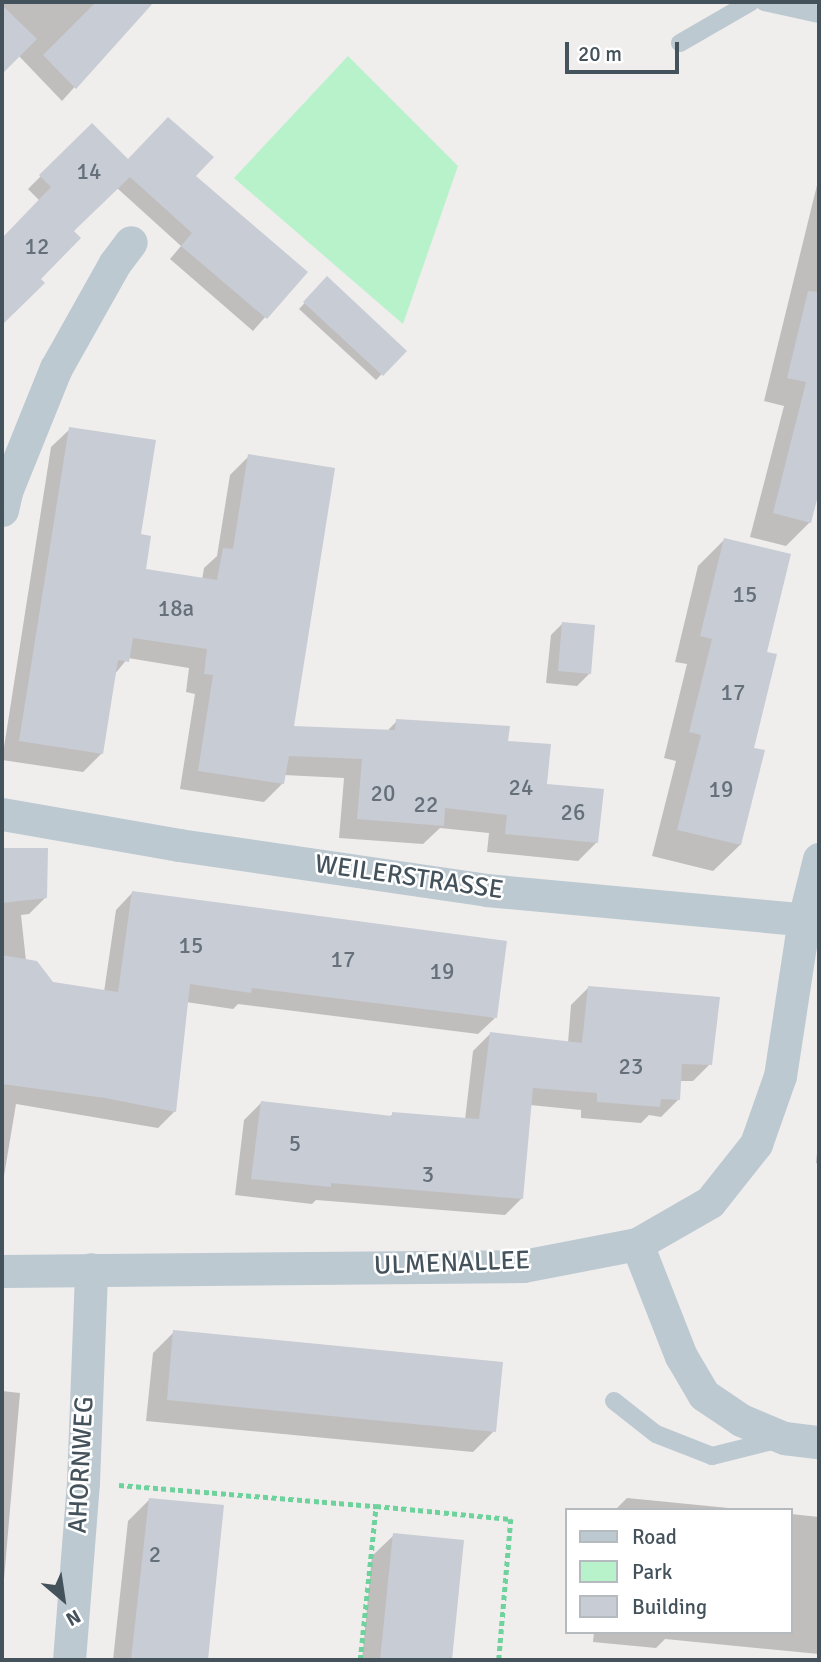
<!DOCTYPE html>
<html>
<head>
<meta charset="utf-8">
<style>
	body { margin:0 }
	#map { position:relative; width:821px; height:1662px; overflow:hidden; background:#f0eded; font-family:Signika,sans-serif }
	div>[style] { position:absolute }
	.green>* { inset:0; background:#b7f2cb }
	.shadow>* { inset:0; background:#0003 }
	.building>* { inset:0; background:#c8ccd4 }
	.path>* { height:4.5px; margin-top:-2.25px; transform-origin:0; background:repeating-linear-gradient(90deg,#6dd29b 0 5px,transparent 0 8.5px) }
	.lane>* { height:18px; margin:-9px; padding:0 9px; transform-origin:9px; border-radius:9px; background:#bcc9d1 }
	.street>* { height:33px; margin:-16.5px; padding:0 16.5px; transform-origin:16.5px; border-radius:16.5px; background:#bcc9d1 }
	span { translate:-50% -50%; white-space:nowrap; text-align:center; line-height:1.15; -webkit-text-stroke:5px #fff; paint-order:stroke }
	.number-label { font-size:23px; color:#65707a }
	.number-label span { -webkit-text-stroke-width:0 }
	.street-label { font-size:26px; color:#44525c }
	.frame { position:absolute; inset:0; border:4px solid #44525c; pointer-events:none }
	.legend { position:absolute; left:565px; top:1508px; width:228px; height:126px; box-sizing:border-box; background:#fff; border:2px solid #b4babe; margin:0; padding:9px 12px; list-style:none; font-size:21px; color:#44525c }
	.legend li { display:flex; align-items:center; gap:14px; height:35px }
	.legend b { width:35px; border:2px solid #b4babe }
	.north { position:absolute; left:28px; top:1564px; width:70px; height:70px; -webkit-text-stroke:5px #fff; paint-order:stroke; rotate:151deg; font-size:19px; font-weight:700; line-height:28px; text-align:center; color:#44525c }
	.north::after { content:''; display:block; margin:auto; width:24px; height:32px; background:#44525c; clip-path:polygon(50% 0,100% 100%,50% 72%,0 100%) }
	.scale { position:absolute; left:565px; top:42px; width:114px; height:32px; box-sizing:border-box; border:4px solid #44525c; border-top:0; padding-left:9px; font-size:21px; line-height:24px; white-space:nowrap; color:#44525c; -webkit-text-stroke:5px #fff; paint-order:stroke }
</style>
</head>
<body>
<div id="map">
	<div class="green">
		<div style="clip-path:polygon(348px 56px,458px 166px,403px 324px,234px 178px)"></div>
	</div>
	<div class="shadow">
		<div style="clip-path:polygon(2px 2px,151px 2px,62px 101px,18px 55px,2px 72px)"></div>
		<div style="clip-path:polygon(92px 125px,128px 161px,193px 176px,305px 272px,253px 331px,170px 259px,181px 246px,117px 188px,72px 232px,39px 279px,43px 283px,2px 324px,2px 240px,40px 201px,28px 189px)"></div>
		<div style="clip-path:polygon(819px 177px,819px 484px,810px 522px,786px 546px,750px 537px,784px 406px,764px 401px)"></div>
		<div style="clip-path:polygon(327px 279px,404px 351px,376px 380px,299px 309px)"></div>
		<div style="clip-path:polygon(70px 429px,139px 535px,144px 570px,202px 580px,204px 568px,217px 556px,230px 475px,249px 456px,292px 728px,386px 732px,397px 721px,506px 742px,597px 842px,578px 861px,487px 852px,489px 833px,440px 828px,423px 844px,339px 838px,344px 778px,284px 775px,283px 783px,264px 802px,180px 789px,195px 694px,186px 692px,189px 668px,128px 658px,114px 675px,102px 753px,83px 772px,2px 760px,51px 447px)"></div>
		<div style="clip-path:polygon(724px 540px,765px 654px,740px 845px,713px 871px,652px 856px,676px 761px,664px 758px,687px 664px,675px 662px,698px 566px)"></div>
		<div style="clip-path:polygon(563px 623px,589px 674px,577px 686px,546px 683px,551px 635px)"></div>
		<div style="clip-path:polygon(2px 849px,46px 850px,46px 897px,29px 914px,21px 915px,26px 961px,52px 984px,104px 992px,116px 910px,132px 893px,495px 1018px,478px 1034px,238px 1004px,233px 1009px,186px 1002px,175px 1111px,158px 1128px,16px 1104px,2px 1188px)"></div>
		<div style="clip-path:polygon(588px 988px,710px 1064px,693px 1081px,679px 1081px,678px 1100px,661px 1117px,649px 1115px,641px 1123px,581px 1118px,581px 1110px,530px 1105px,522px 1198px,505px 1215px,316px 1200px,312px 1204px,235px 1195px,244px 1120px,261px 1103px,389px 1117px,393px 1114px,465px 1120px,473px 1051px,490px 1034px,568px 1043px,571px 1005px)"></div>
		<div style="clip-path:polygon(819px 1133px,819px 1164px,816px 1163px)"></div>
		<div style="clip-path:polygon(174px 1332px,494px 1431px,473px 1452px,146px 1421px,153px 1353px)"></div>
		<div style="clip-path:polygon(2px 1391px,20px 1393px,2px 1603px)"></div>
		<div style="clip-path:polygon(627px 1498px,749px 1510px,615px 1510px)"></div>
		<div style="clip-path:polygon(150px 1499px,222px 1507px,206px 1660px,113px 1660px,128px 1521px)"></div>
		<div style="clip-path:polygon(791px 1514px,819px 1517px,819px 1654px,665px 1639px,656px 1648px,593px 1642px,594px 1632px,791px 1632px)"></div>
		<div style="clip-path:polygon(394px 1535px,462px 1542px,451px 1660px,362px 1660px,372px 1556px)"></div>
	</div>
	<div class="building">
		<div style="clip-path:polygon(96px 2px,154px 2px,76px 89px,43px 55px)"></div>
		<div style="clip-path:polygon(2px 5px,37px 39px,2px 74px)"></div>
		<div style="clip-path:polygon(168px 117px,214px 157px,196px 176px,308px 272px,267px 319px,181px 246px,192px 233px,130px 177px,74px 231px,81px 238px,41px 279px,45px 283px,2px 325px,2px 238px,51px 187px,39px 175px,92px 123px,128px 159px)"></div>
		<div style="clip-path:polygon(327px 276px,407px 351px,383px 376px,303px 302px)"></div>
		<div style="clip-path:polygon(808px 291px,819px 292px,819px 492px,811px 523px,773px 513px,806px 382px,787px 378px)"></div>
		<div style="clip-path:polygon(69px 427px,156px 440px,141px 534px,151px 536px,146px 569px,217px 580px,223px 548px,233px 549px,248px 454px,335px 468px,294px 726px,395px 730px,396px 719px,510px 726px,508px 741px,551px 744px,547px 784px,604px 789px,598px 843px,505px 834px,507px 815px,445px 808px,444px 826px,357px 819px,362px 759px,289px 756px,284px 784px,198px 771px,213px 675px,204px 674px,207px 649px,133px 638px,129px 662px,118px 660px,103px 754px,19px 741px)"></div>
		<div style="clip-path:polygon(724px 538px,791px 554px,767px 652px,777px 654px,754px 748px,765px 750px,741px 845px,677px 830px,701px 735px,689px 732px,712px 639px,700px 636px)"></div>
		<div style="clip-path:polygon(562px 622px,595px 625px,591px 674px,558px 671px)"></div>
		<div style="clip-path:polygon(2px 848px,48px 848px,47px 898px,2px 903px)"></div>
		<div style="clip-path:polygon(132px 891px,507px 941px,497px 1018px,252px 988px,251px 993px,190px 984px,176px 1112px,105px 1098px,2px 1084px,2px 955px,37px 961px,53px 982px,118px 992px)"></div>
		<div style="clip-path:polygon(588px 986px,720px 997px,712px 1065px,682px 1064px,680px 1100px,661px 1099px,660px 1107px,597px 1102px,597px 1093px,533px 1088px,523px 1199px,331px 1183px,331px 1187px,251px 1179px,261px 1101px,392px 1116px,392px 1112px,479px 1119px,490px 1032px,582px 1043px)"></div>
		<div style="clip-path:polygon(173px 1330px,503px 1362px,496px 1432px,167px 1400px)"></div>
		<div style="clip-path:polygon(149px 1498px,224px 1505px,208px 1660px,131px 1660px)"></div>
		<div style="clip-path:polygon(393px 1533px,464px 1540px,452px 1660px,380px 1660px)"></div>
	</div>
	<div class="path">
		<div style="left:119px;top:1485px;width:258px;rotate:4.7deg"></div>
		<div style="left:360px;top:1660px;width:155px;rotate:-84.1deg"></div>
		<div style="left:376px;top:1506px;width:136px;rotate:5.5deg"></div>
		<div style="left:511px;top:1519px;width:142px;rotate:94.9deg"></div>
	</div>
	<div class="lane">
		<div style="left:764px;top:2px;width:56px;rotate:12.3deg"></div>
		<div style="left:680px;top:43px;width:82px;rotate:-30deg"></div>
		<div style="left:614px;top:1401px;width:53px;rotate:38.2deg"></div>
		<div style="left:656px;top:1434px;width:60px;rotate:21.4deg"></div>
		<div style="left:712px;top:1456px;width:70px;rotate:-14deg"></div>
	</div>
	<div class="street">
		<div style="left:2px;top:510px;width:22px;rotate:-77deg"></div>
		<div style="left:7px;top:489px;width:131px;rotate:-68deg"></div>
		<div style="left:56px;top:368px;width:120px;rotate:-60.7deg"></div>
		<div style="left:115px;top:263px;width:26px;rotate:-53deg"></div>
		<div style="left:2px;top:814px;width:180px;rotate:9.9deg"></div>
		<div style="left:179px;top:845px;width:310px;rotate:8.3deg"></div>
		<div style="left:486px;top:890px;width:334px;rotate:5.3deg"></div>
		<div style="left:637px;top:1244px;width:120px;rotate:68.6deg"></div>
		<div style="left:681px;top:1356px;width:45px;rotate:59.5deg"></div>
		<div style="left:704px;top:1395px;width:45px;rotate:34deg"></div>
		<div style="left:741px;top:1420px;width:47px;rotate:22.7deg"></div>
		<div style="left:784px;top:1438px;width:35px;rotate:7deg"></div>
		<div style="left:2px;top:1271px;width:521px;rotate:-0.55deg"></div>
		<div style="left:523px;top:1266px;width:116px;rotate:-10.9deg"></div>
		<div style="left:637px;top:1244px;width:84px;rotate:-29.9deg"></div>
		<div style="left:710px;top:1202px;width:74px;rotate:-51.6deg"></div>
		<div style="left:756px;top:1144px;width:72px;rotate:-70.6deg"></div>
		<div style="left:780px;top:1076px;width:159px;rotate:-81.3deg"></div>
		<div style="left:804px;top:919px;width:62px;rotate:-76deg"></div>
		<div style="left:69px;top:1660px;width:179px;rotate:-85.5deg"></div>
		<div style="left:83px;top:1482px;width:213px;rotate:-87.8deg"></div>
	</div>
	<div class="number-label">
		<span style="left:89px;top:172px">14</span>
		<span style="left:37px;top:247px">12</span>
		<span style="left:745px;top:595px">15</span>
		<span style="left:176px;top:609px">18a</span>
		<span style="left:733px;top:693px">17</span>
		<span style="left:521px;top:788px">24</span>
		<span style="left:721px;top:790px">19</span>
		<span style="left:383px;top:794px">20</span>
		<span style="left:426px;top:805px">22</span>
		<span style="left:573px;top:813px">26</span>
		<span style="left:191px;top:946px">15</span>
		<span style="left:343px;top:960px">17</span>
		<span style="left:442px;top:972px">19</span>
		<span style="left:631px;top:1067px">23</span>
		<span style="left:295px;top:1144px">5</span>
		<span style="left:428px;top:1175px">3</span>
		<span style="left:155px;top:1555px">2</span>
	</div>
	<div class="street-label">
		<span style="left:409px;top:878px;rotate:8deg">WEILERSTRASSE</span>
		<span style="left:452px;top:1264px;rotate:-2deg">ULMENALLEE</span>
		<span style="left:82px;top:1465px;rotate:-87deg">AHORNWEG</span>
	</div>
	<div class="frame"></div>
	<ul class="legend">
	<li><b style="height:9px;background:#bcc9d1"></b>Road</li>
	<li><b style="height:19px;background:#b7f2cb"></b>Park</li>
	<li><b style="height:19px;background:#c8ccd4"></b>Building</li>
	</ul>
	<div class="north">N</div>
	<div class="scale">20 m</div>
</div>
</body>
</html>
